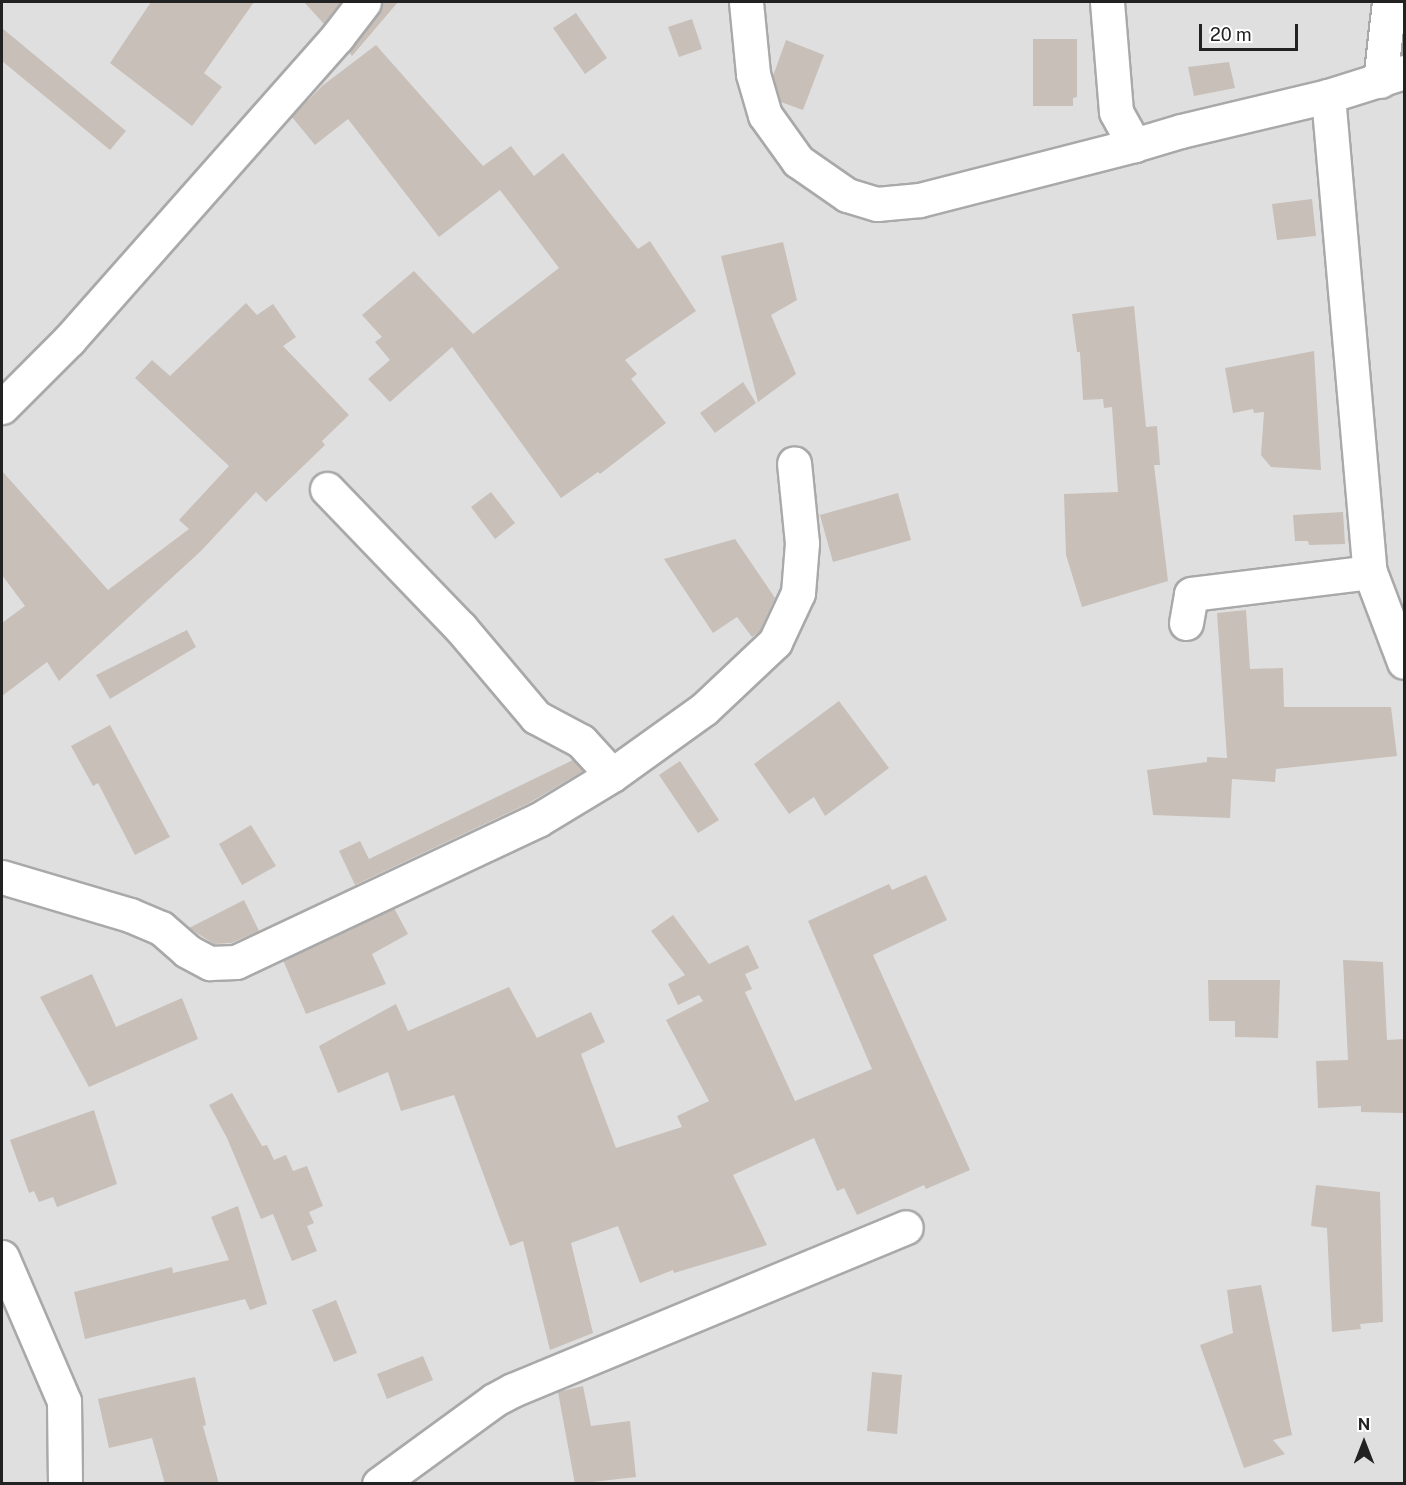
<!DOCTYPE html>
<html>
<head>
<meta charset="utf-8">
<style>
	body { margin:0 }
	#map { position:relative; width:1406px; height:1485px; overflow:hidden; background:#f2efe9; font-family:"Public Sans",sans-serif }
	div>[style] { position:absolute }
	.residential>* { inset:0; background:#e0dfdf }
	.building>* { inset:0; background:#c7bfb8 }
	.roads { filter:drop-shadow(2px 0 #a9a9a9) drop-shadow(-2px 0 #a9a9a9) drop-shadow(0 2px #a9a9a9) drop-shadow(0 -2px #a9a9a9) }
	.street>* { height:33px; margin:-16.5px; padding:0 16.5px; transform-origin:16.5px; border-radius:16.5px; background:#fff }
	span { translate:-50% -50%; white-space:nowrap; text-align:center; line-height:1.15; -webkit-text-stroke:6px #fff; paint-order:stroke }
	.frame { position:absolute; inset:0; border:3px solid #222; pointer-events:none }
	.north { position:absolute; left:1334px; top:1413px; width:60px; height:60px; -webkit-text-stroke:4px #fff; paint-order:stroke; rotate:0deg; font-size:16px; font-weight:700; line-height:24px; text-align:center; color:#222 }
	.north::after { content:''; display:block; margin:auto; width:21px; height:27px; background:#222; clip-path:polygon(50% 0,100% 100%,50% 72%,0 100%) }
	.scale { position:absolute; left:1199px; top:24px; width:99px; height:27px; box-sizing:border-box; border:3px solid #222; border-top:0; padding-left:8px; font-size:18px; line-height:21px; white-space:nowrap; color:#222; -webkit-text-stroke:4px #fff; paint-order:stroke }
</style>
</head>
<body>
<div id="map">
	<div class="residential">
		<div style="clip-path:polygon(2px 2px,1404px 2px,1404px 1483px,2px 1483px)"></div>
	</div>
	<div class="building">
		<div style="clip-path:polygon(151px 2px,254px 2px,204px 73px,222px 87px,192px 126px,110px 63px)"></div>
		<div style="clip-path:polygon(304px 2px,341px 2px,324px 24px)"></div>
		<div style="clip-path:polygon(382px 2px,398px 2px,352px 56px,349px 52px,379px 13px)"></div>
		<div style="clip-path:polygon(576px 13px,607px 58px,585px 74px,553px 28px)"></div>
		<div style="clip-path:polygon(692px 19px,702px 49px,679px 57px,668px 27px)"></div>
		<div style="clip-path:polygon(2px 28px,126px 131px,110px 150px,2px 61px)"></div>
		<div style="clip-path:polygon(1033px 39px,1077px 39px,1077px 97px,1073px 98px,1073px 106px,1033px 106px)"></div>
		<div style="clip-path:polygon(786px 40px,824px 55px,803px 110px,781px 102px,773px 76px)"></div>
		<div style="clip-path:polygon(376px 45px,483px 166px,511px 146px,534px 176px,563px 153px,638px 249px,650px 241px,696px 311px,625px 360px,637px 374px,631px 379px,666px 423px,600px 474px,598px 472px,561px 498px,452px 347px,390px 402px,368px 379px,390px 360px,375px 342px,382px 337px,362px 315px,414px 271px,473px 334px,559px 268px,500px 190px,439px 237px,348px 119px,315px 145px,292px 117px,322px 86px)"></div>
		<div style="clip-path:polygon(1229px 62px,1235px 88px,1194px 96px,1188px 67px)"></div>
		<div style="clip-path:polygon(1312px 199px,1316px 236px,1277px 240px,1272px 204px)"></div>
		<div style="clip-path:polygon(783px 242px,797px 300px,771px 315px,796px 374px,758px 402px,721px 256px)"></div>
		<div style="clip-path:polygon(246px 303px,257px 315px,273px 304px,296px 337px,283px 346px,349px 415px,322px 441px,325px 445px,266px 502px,256px 492px,201px 551px,59px 681px,47px 662px,2px 696px,2px 623px,25px 606px,2px 575px,2px 471px,108px 590px,189px 529px,179px 520px,229px 466px,135px 378px,152px 360px,170px 376px)"></div>
		<div style="clip-path:polygon(1134px 306px,1146px 427px,1157px 426px,1160px 465px,1154px 465px,1168px 581px,1082px 607px,1066px 555px,1064px 494px,1118px 492px,1112px 407px,1104px 408px,1103px 399px,1083px 400px,1080px 352px,1077px 352px,1072px 314px)"></div>
		<div style="clip-path:polygon(1314px 351px,1321px 470px,1271px 467px,1261px 455px,1264px 412px,1254px 413px,1253px 409px,1233px 413px,1225px 368px)"></div>
		<div style="clip-path:polygon(743px 382px,756px 403px,715px 433px,700px 413px)"></div>
		<div style="clip-path:polygon(491px 492px,515px 523px,495px 539px,471px 507px)"></div>
		<div style="clip-path:polygon(898px 493px,911px 540px,833px 562px,820px 515px)"></div>
		<div style="clip-path:polygon(1343px 512px,1345px 544px,1309px 545px,1308px 541px,1295px 541px,1293px 515px)"></div>
		<div style="clip-path:polygon(735px 539px,775px 598px,760px 631px,752px 637px,737px 617px,713px 633px,664px 559px)"></div>
		<div style="clip-path:polygon(1246px 610px,1250px 669px,1283px 668px,1284px 707px,1391px 707px,1397px 756px,1276px 769px,1275px 782px,1232px 779px,1230px 818px,1153px 815px,1147px 770px,1207px 762px,1207px 757px,1227px 758px,1217px 613px)"></div>
		<div style="clip-path:polygon(187px 630px,196px 647px,110px 699px,96px 675px)"></div>
		<div style="clip-path:polygon(839px 701px,889px 768px,825px 816px,814px 797px,789px 814px,754px 764px)"></div>
		<div style="clip-path:polygon(110px 725px,170px 837px,135px 855px,98px 783px,93px 786px,71px 746px)"></div>
		<div style="clip-path:polygon(573px 760px,583px 771px,529px 803px,355px 885px,339px 851px,360px 841px,369px 859px)"></div>
		<div style="clip-path:polygon(680px 761px,719px 820px,698px 833px,659px 775px)"></div>
		<div style="clip-path:polygon(251px 825px,276px 866px,242px 885px,219px 844px)"></div>
		<div style="clip-path:polygon(926px 875px,947px 920px,873px 955px,970px 1170px,926px 1189px,924px 1185px,857px 1215px,844px 1188px,837px 1191px,814px 1138px,733px 1175px,767px 1245px,674px 1273px,673px 1270px,640px 1283px,618px 1226px,571px 1243px,593px 1333px,550px 1350px,523px 1241px,510px 1246px,454px 1095px,401px 1111px,388px 1072px,338px 1093px,319px 1046px,396px 1004px,408px 1031px,509px 987px,537px 1038px,591px 1012px,605px 1042px,581px 1054px,616px 1148px,682px 1127px,677px 1116px,709px 1101px,666px 1020px,703px 1001px,699px 995px,678px 1005px,668px 984px,685px 975px,651px 931px,673px 915px,709px 964px,748px 945px,759px 968px,745px 974px,752px 989px,745px 992px,795px 1101px,872px 1069px,808px 921px,889px 884px,892px 890px)"></div>
		<div style="clip-path:polygon(244px 900px,259px 931px,231px 943px,214px 944px,189px 928px)"></div>
		<div style="clip-path:polygon(394px 908px,408px 934px,372px 954px,386px 984px,306px 1014px,283px 960px)"></div>
		<div style="clip-path:polygon(1343px 960px,1383px 962px,1387px 1040px,1404px 1039px,1404px 1113px,1361px 1112px,1361px 1106px,1318px 1108px,1316px 1061px,1348px 1060px)"></div>
		<div style="clip-path:polygon(92px 974px,116px 1027px,182px 998px,198px 1039px,89px 1087px,40px 997px)"></div>
		<div style="clip-path:polygon(1208px 980px,1280px 980px,1278px 1038px,1235px 1037px,1235px 1021px,1209px 1021px)"></div>
		<div style="clip-path:polygon(232px 1093px,262px 1146px,267px 1145px,274px 1160px,286px 1155px,293px 1171px,307px 1166px,323px 1206px,309px 1212px,314px 1223px,307px 1226px,317px 1251px,292px 1261px,273px 1214px,261px 1219px,227px 1138px,209px 1105px)"></div>
		<div style="clip-path:polygon(94px 1110px,117px 1184px,57px 1207px,53px 1197px,39px 1202px,34px 1191px,29px 1193px,10px 1140px)"></div>
		<div style="clip-path:polygon(1316px 1185px,1380px 1192px,1383px 1322px,1360px 1324px,1361px 1329px,1332px 1332px,1327px 1228px,1311px 1226px)"></div>
		<div style="clip-path:polygon(238px 1206px,267px 1304px,250px 1310px,245px 1299px,85px 1339px,74px 1292px,172px 1267px,173px 1273px,229px 1260px,211px 1217px)"></div>
		<div style="clip-path:polygon(1261px 1285px,1292px 1435px,1273px 1440px,1285px 1454px,1244px 1468px,1200px 1345px,1233px 1333px,1227px 1290px)"></div>
		<div style="clip-path:polygon(336px 1300px,357px 1353px,334px 1362px,312px 1310px)"></div>
		<div style="clip-path:polygon(423px 1356px,433px 1380px,387px 1399px,377px 1374px)"></div>
		<div style="clip-path:polygon(872px 1372px,902px 1375px,897px 1434px,867px 1431px)"></div>
		<div style="clip-path:polygon(195px 1377px,206px 1425px,203px 1426px,219px 1484px,165px 1484px,152px 1438px,109px 1448px,98px 1399px)"></div>
		<div style="clip-path:polygon(583px 1386px,591px 1426px,630px 1421px,636px 1477px,575px 1484px,558px 1392px)"></div>
	</div>
	<div class="roads">
		<div class="street">
			<div style="left:746px;top:2px;width:72px;rotate:84.4deg"></div>
			<div style="left:753px;top:74px;width:43px;rotate:73.7deg"></div>
			<div style="left:765px;top:115px;width:57px;rotate:54.3deg"></div>
			<div style="left:798px;top:161px;width:60px;rotate:34.8deg"></div>
			<div style="left:847px;top:195px;width:31px;rotate:17deg"></div>
			<div style="left:877px;top:204px;width:43px;rotate:-5.3deg"></div>
			<div style="left:920px;top:200px;width:221px;rotate:-14.4deg"></div>
			<div style="left:1107px;top:2px;width:110px;rotate:85.3deg"></div>
			<div style="left:1116px;top:112px;width:38px;rotate:61deg"></div>
			<div style="left:1134px;top:145px;width:49px;rotate:-16.6deg"></div>
			<div style="left:1181px;top:131px;width:151px;rotate:-13.4deg"></div>
			<div style="left:1328px;top:96px;width:80px;rotate:-17.5deg"></div>
			<div style="left:1380px;top:81px;width:80px;rotate:-83.5deg"></div>
			<div style="left:1328px;top:96px;width:478px;rotate:85deg"></div>
			<div style="left:1370px;top:572px;width:96px;rotate:69.3deg"></div>
			<div style="left:2px;top:407px;width:95px;rotate:-45deg"></div>
			<div style="left:69px;top:340px;width:405px;rotate:-48.5deg"></div>
			<div style="left:337px;top:37px;width:44px;rotate:-52.4deg"></div>
			<div style="left:327px;top:489px;width:192px;rotate:46.1deg"></div>
			<div style="left:460px;top:627px;width:118px;rotate:49.8deg"></div>
			<div style="left:536px;top:717px;width:51px;rotate:28.1deg"></div>
			<div style="left:581px;top:741px;width:46px;rotate:47.6deg"></div>
			<div style="left:1186px;top:623px;width:29px;rotate:-80deg"></div>
			<div style="left:1191px;top:594px;width:180px;rotate:-7deg"></div>
			<div style="left:2px;top:877px;width:134px;rotate:16.5deg"></div>
			<div style="left:130px;top:915px;width:34px;rotate:23deg"></div>
			<div style="left:161px;top:928px;width:35px;rotate:41deg"></div>
			<div style="left:187px;top:951px;width:26px;rotate:28deg"></div>
			<div style="left:210px;top:963px;width:26px;rotate:-2deg"></div>
			<div style="left:236px;top:962px;width:334px;rotate:-25.2deg"></div>
			<div style="left:538px;top:820px;width:87px;rotate:-31.3deg"></div>
			<div style="left:612px;top:775px;width:113px;rotate:-35.7deg"></div>
			<div style="left:704px;top:709px;width:98px;rotate:-43.3deg"></div>
			<div style="left:775px;top:642px;width:54px;rotate:-64.9deg"></div>
			<div style="left:798px;top:593px;width:50px;rotate:-85.4deg"></div>
			<div style="left:802px;top:543px;width:80px;rotate:-95.7deg"></div>
			<div style="left:2px;top:1257px;width:157px;rotate:66.7deg"></div>
			<div style="left:64px;top:1401px;width:83px;rotate:89.3deg"></div>
			<div style="left:379px;top:1484px;width:142px;rotate:-36.1deg"></div>
			<div style="left:494px;top:1400px;width:21px;rotate:-28deg"></div>
			<div style="left:513px;top:1390px;width:425px;rotate:-22.5deg"></div>
		</div>
	</div>
	<div class="frame"></div>
	<div class="north">N</div>
	<div class="scale">20 m</div>
</div>
</body>
</html>
